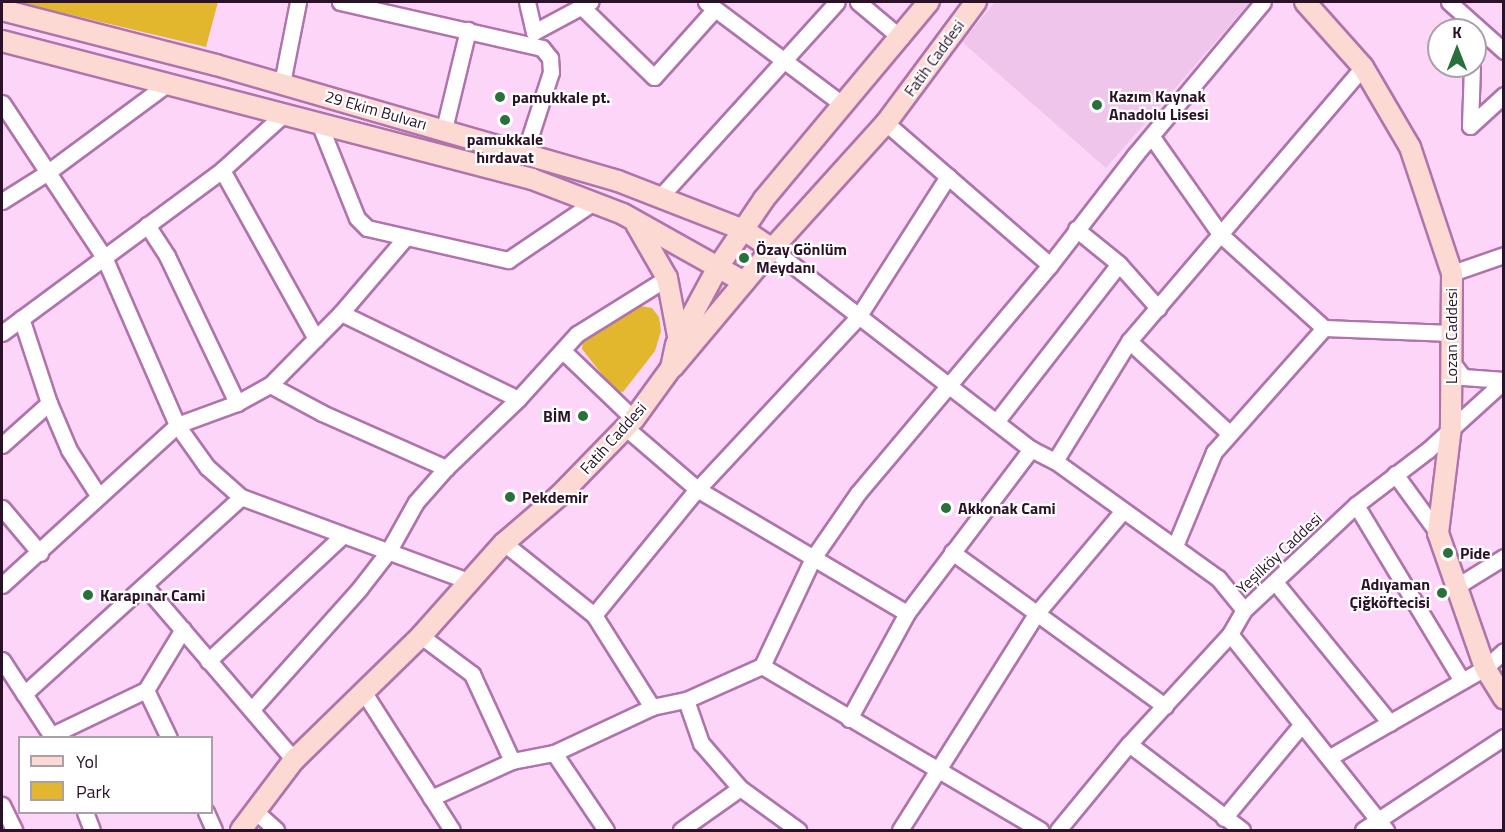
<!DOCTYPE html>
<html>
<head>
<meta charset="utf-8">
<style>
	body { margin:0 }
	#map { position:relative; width:1505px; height:832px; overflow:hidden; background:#fdd5f9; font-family:"Titillium Web",sans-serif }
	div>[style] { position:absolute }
	.built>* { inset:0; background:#efc5eb }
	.green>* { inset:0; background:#e3b72d }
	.roads { filter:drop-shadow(2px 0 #b073ac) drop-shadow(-2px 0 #b073ac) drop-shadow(0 2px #b073ac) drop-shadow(0 -2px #b073ac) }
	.minor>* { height:15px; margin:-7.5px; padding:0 7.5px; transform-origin:7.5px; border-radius:7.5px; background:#fff }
	.major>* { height:20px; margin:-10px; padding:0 10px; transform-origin:10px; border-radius:10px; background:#fdd9d3 }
	.dots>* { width:16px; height:16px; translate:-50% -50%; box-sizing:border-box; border:3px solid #fff; border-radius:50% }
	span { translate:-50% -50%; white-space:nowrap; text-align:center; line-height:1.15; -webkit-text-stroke:4.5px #fff; paint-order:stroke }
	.street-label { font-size:16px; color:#2a1228 }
	.poi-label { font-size:16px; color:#2a1228; font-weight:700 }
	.left { translate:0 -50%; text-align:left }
	.right { translate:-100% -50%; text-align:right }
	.frame { position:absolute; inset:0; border:3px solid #2a1228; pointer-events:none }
	.legend { position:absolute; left:18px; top:736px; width:195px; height:78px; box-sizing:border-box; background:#fff; border:2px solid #aaa0a9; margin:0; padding:8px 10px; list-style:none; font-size:18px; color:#2a1228 }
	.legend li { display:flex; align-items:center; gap:12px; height:30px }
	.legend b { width:30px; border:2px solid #aaa0a9 }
	.north { position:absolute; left:1427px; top:18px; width:60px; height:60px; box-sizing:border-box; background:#fff; border:2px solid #aaa0a9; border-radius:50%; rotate:0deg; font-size:16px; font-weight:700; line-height:24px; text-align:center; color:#2a1228 }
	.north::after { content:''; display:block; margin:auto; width:21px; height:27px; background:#2a703c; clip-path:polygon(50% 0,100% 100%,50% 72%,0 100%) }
</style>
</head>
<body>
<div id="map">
	<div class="built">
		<div style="clip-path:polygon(995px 2px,1250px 2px,1106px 168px,962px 42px)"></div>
	</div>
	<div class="green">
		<div style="clip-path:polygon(17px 2px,218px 2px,206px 47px)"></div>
		<div style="clip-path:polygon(635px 305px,652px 308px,659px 317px,661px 331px,655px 351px,623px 392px,615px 391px,582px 349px,583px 340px)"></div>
	</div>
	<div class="roads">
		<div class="minor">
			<div style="left:340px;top:2px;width:207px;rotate:12.8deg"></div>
			<div style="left:542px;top:48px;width:13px;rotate:51deg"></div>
			<div style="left:550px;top:58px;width:14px;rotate:86deg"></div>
			<div style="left:551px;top:72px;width:84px;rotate:108deg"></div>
			<div style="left:527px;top:2px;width:31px;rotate:77deg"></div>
			<div style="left:534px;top:32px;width:64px;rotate:-28.2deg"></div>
			<div style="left:706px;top:2px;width:170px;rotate:36.9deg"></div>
			<div style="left:858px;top:2px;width:56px;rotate:39.9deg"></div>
			<div style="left:1449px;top:2px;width:74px;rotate:41.7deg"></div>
			<div style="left:583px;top:8px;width:99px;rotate:44.2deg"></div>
			<div style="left:654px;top:77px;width:90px;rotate:-48.2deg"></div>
			<div style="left:282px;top:83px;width:83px;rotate:-78.8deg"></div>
			<div style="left:2px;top:103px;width:185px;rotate:56.5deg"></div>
			<div style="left:104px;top:257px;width:183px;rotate:66.5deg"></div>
			<div style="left:177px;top:425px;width:52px;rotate:54.5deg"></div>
			<div style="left:207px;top:467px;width:45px;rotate:41.4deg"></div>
			<div style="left:241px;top:497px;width:242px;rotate:20.3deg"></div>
			<div style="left:319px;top:123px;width:102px;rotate:68.2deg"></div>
			<div style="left:357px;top:218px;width:14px;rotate:45deg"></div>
			<div style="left:367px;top:228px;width:145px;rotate:12.8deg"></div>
			<div style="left:508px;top:260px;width:105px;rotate:-34.1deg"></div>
			<div style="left:886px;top:123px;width:217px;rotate:40.9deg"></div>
			<div style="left:1470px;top:126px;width:60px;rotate:-88.1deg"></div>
			<div style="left:1470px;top:126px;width:46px;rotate:-42.4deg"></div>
			<div style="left:444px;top:129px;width:102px;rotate:-76.4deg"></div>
			<div style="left:1152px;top:137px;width:120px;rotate:54.9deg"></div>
			<div style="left:1221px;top:235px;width:139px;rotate:42.1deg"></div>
			<div style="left:1324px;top:328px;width:127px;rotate:2.3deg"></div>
			<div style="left:222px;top:170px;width:193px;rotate:60.9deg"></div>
			<div style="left:660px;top:197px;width:263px;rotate:-47.8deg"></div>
			<div style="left:2px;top:201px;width:54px;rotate:-32.2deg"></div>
			<div style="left:48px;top:172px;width:148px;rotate:-36.5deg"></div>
			<div style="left:147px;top:225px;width:37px;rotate:57deg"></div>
			<div style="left:167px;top:256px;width:163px;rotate:64.5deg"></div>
			<div style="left:1076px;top:229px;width:55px;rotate:39.1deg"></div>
			<div style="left:1119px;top:264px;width:59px;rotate:48.4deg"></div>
			<div style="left:772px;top:249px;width:327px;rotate:37.7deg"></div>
			<div style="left:1031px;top:449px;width:27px;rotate:27deg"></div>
			<div style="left:1055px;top:461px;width:201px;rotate:35.7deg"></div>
			<div style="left:1218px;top:578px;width:41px;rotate:50.9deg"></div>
			<div style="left:1452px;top:273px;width:55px;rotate:-19.1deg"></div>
			<div style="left:341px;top:313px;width:197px;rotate:25.9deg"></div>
			<div style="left:2px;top:333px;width:274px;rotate:-36.5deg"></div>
			<div style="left:222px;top:170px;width:84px;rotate:-42.1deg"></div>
			<div style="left:1129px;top:341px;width:137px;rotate:42.6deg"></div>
			<div style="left:563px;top:351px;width:98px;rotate:43.8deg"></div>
			<div style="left:1451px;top:361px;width:20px;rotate:53deg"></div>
			<div style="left:1463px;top:377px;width:41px;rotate:4.2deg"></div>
			<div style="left:270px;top:385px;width:59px;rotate:28.3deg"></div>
			<div style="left:322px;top:413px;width:136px;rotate:23.9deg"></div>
			<div style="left:49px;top:403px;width:51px;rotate:66.9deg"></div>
			<div style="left:69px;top:450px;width:54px;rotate:57.2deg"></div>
			<div style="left:996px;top:422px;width:200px;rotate:-52.1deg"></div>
			<div style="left:626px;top:428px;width:94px;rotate:40.7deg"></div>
			<div style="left:697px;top:489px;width:244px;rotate:30.6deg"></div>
			<div style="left:2px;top:445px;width:63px;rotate:-41.8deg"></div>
			<div style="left:49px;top:403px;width:89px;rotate:-108.2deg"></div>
			<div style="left:1055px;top:461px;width:141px;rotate:-58.3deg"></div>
			<div style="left:1129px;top:341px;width:360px;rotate:-49.5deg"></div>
			<div style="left:1395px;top:474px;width:73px;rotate:53.9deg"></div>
			<div style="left:1356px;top:505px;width:205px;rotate:58.9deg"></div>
			<div style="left:2px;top:508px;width:59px;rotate:49.8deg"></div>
			<div style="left:504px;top:543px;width:115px;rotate:38.7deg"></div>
			<div style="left:594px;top:615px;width:109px;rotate:57.8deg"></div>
			<div style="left:1175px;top:546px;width:102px;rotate:-67.5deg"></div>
			<div style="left:1214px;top:452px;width:166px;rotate:-48.4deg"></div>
			<div style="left:952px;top:552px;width:263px;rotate:35.9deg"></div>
			<div style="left:1275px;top:582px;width:182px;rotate:50.8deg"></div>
			<div style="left:2px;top:585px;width:237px;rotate:-42.4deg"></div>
			<div style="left:177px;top:425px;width:64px;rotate:-20.1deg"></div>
			<div style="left:237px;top:403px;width:38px;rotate:-29deg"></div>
			<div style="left:270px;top:385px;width:101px;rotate:-45.4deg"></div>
			<div style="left:341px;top:313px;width:99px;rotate:-49.5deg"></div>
			<div style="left:145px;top:586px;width:229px;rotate:49.4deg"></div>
			<div style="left:1454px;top:588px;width:59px;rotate:-31.8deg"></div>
			<div style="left:594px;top:615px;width:156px;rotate:-50.7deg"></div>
			<div style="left:693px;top:494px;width:242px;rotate:-47deg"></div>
			<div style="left:858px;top:317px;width:167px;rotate:-57.4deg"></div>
			<div style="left:1230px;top:634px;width:251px;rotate:51.5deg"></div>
			<div style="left:421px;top:636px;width:64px;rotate:36.7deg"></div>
			<div style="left:472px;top:674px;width:96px;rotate:65.3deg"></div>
			<div style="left:2px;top:660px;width:93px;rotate:56.8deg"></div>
			<div style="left:208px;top:661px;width:183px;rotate:-43deg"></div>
			<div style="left:762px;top:666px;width:119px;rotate:-64.7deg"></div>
			<div style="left:813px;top:558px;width:79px;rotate:-55.3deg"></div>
			<div style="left:858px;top:493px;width:298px;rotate:-49.9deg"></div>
			<div style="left:1050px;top:265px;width:139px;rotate:-52.3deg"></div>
			<div style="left:1135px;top:155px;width:199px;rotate:-50.1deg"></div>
			<div style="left:146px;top:690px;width:53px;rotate:64.4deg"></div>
			<div style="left:363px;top:691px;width:165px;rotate:57.4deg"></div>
			<div style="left:24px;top:694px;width:293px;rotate:-42.2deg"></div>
			<div style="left:686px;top:700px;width:46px;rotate:70.8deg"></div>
			<div style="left:701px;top:743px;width:60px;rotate:49.1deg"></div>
			<div style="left:740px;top:788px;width:72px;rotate:35.9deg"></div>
			<div style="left:252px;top:709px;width:162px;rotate:-48.2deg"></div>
			<div style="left:360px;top:588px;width:46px;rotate:-52.1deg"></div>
			<div style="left:388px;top:552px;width:57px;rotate:-60.8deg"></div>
			<div style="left:416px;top:502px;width:45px;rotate:-48.6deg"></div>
			<div style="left:446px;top:468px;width:100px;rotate:-43.8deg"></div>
			<div style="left:518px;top:399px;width:88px;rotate:-47.8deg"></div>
			<div style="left:577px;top:334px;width:106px;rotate:-31.9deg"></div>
			<div style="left:849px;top:719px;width:121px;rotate:-61.3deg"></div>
			<div style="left:907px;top:613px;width:206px;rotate:-52.9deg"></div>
			<div style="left:52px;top:735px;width:104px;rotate:-25.6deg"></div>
			<div style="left:146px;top:690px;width:71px;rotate:-58.8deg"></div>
			<div style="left:1129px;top:744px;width:142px;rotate:37.3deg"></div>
			<div style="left:554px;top:753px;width:93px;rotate:56deg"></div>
			<div style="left:1330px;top:757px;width:179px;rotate:-29.9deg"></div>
			<div style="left:1485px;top:668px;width:25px;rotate:-42deg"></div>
			<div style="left:431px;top:798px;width:89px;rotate:-24.6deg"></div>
			<div style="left:512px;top:761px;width:43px;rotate:-10.8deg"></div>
			<div style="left:554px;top:753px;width:108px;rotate:-25.1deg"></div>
			<div style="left:652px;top:707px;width:35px;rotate:-12deg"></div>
			<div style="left:686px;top:700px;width:83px;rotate:-24.1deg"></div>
			<div style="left:762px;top:666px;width:323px;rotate:30.5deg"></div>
			<div style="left:2px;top:805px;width:28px;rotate:64deg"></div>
			<div style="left:254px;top:810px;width:30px;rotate:42deg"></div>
			<div style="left:85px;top:812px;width:19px;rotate:69deg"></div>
			<div style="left:206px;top:812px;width:20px;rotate:66deg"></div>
			<div style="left:1224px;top:818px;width:122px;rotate:-50.3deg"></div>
			<div style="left:681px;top:830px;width:72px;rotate:-35.4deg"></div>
			<div style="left:900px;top:830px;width:255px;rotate:-57.8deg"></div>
			<div style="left:1036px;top:614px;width:133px;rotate:-49.9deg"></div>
			<div style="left:1058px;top:830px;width:112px;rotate:-50.5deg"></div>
			<div style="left:1129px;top:744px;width:149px;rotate:-47.4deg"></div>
			<div style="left:1230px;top:634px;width:28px;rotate:-60deg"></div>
			<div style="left:1244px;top:610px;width:154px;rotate:-43.2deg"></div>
			<div style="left:1356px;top:505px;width:91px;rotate:-37.4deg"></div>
			<div style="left:1428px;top:450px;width:103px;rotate:-42.2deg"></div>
			<div style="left:1363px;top:830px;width:169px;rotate:-33.4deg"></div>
		</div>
		<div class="major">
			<div style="left:1305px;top:2px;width:87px;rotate:48.3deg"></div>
			<div style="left:1363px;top:67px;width:93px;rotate:59.6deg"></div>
			<div style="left:1410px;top:147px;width:133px;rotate:71.6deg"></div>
			<div style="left:1452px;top:273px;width:154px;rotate:90.4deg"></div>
			<div style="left:1451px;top:427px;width:107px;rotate:97deg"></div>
			<div style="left:1438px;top:533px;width:143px;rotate:70.8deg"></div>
			<div style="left:1485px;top:668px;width:36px;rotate:58deg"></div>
			<div style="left:2px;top:10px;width:221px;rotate:14.4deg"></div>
			<div style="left:216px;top:65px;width:418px;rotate:16.1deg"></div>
			<div style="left:618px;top:181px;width:135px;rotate:21.3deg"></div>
			<div style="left:744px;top:230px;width:34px;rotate:34deg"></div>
			<div style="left:2px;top:41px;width:548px;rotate:14.59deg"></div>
			<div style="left:532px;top:179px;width:97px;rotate:21deg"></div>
			<div style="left:623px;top:214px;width:139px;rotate:29.3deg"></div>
			<div style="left:636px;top:224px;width:62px;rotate:60.1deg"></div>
			<div style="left:667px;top:278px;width:64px;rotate:79.2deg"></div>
			<div style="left:673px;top:367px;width:154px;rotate:-50deg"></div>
			<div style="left:772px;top:249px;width:170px;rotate:-47.9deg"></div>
			<div style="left:886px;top:123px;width:151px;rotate:-53.4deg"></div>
			<div style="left:241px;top:830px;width:88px;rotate:-52.9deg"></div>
			<div style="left:294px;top:760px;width:177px;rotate:-44.3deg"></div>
			<div style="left:421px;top:636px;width:125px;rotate:-48.3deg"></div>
			<div style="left:504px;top:543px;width:74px;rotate:-40.6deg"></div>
			<div style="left:560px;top:495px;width:106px;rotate:-45.8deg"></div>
			<div style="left:634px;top:419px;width:63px;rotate:-54deg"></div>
			<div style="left:671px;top:368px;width:24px;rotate:-78deg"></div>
			<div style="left:676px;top:345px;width:89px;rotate:-61.7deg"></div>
			<div style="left:718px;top:267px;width:82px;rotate:-55.9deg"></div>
			<div style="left:764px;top:199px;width:257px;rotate:-50.1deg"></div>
		</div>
	</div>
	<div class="dots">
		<div style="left:500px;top:97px;background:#2a703c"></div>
		<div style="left:1097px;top:105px;background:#2a703c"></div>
		<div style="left:505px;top:120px;background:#2a703c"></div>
		<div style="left:744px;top:258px;background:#2a703c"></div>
		<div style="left:583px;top:416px;background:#2a703c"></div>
		<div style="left:510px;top:497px;background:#2a703c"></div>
		<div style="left:946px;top:508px;background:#2a703c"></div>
		<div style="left:1448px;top:553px;background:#2a703c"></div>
		<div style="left:1442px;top:593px;background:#2a703c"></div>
		<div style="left:88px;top:595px;background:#2a703c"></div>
	</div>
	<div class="street-label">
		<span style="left:934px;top:58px;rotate:-54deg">Fatih Caddesi</span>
		<span style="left:376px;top:110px;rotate:16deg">29 Ekim Bulvarı</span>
		<span style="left:1451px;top:336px;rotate:-90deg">Lozan Caddesi</span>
		<span style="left:613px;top:438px;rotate:-48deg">Fatih Caddesi</span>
		<span style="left:1279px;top:553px;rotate:-43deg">Yeşilköy Caddesi</span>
	</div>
	<div class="poi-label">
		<span class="left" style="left:1109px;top:105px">Kazım Kaynak<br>Anadolu Lisesi</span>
		<span class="left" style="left:512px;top:97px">pamukkale pt.</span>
		<span style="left:505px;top:148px">pamukkale<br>hırdavat</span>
		<span class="left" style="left:756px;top:258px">Özay Gönlüm<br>Meydanı</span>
		<span class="right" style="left:571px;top:416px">BİM</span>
		<span class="left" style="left:522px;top:497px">Pekdemir</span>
		<span class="left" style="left:958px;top:508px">Akkonak Cami</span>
		<span class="left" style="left:1460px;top:553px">Pide</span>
		<span class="right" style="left:1430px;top:593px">Adıyaman<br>Çiğköftecisi</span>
		<span class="left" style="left:100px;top:595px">Karapınar Cami</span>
	</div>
	<div class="frame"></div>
	<ul class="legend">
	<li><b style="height:8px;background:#fdd9d3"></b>Yol</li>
	<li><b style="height:16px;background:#e3b72d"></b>Park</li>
	</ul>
	<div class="north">K</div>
</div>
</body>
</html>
